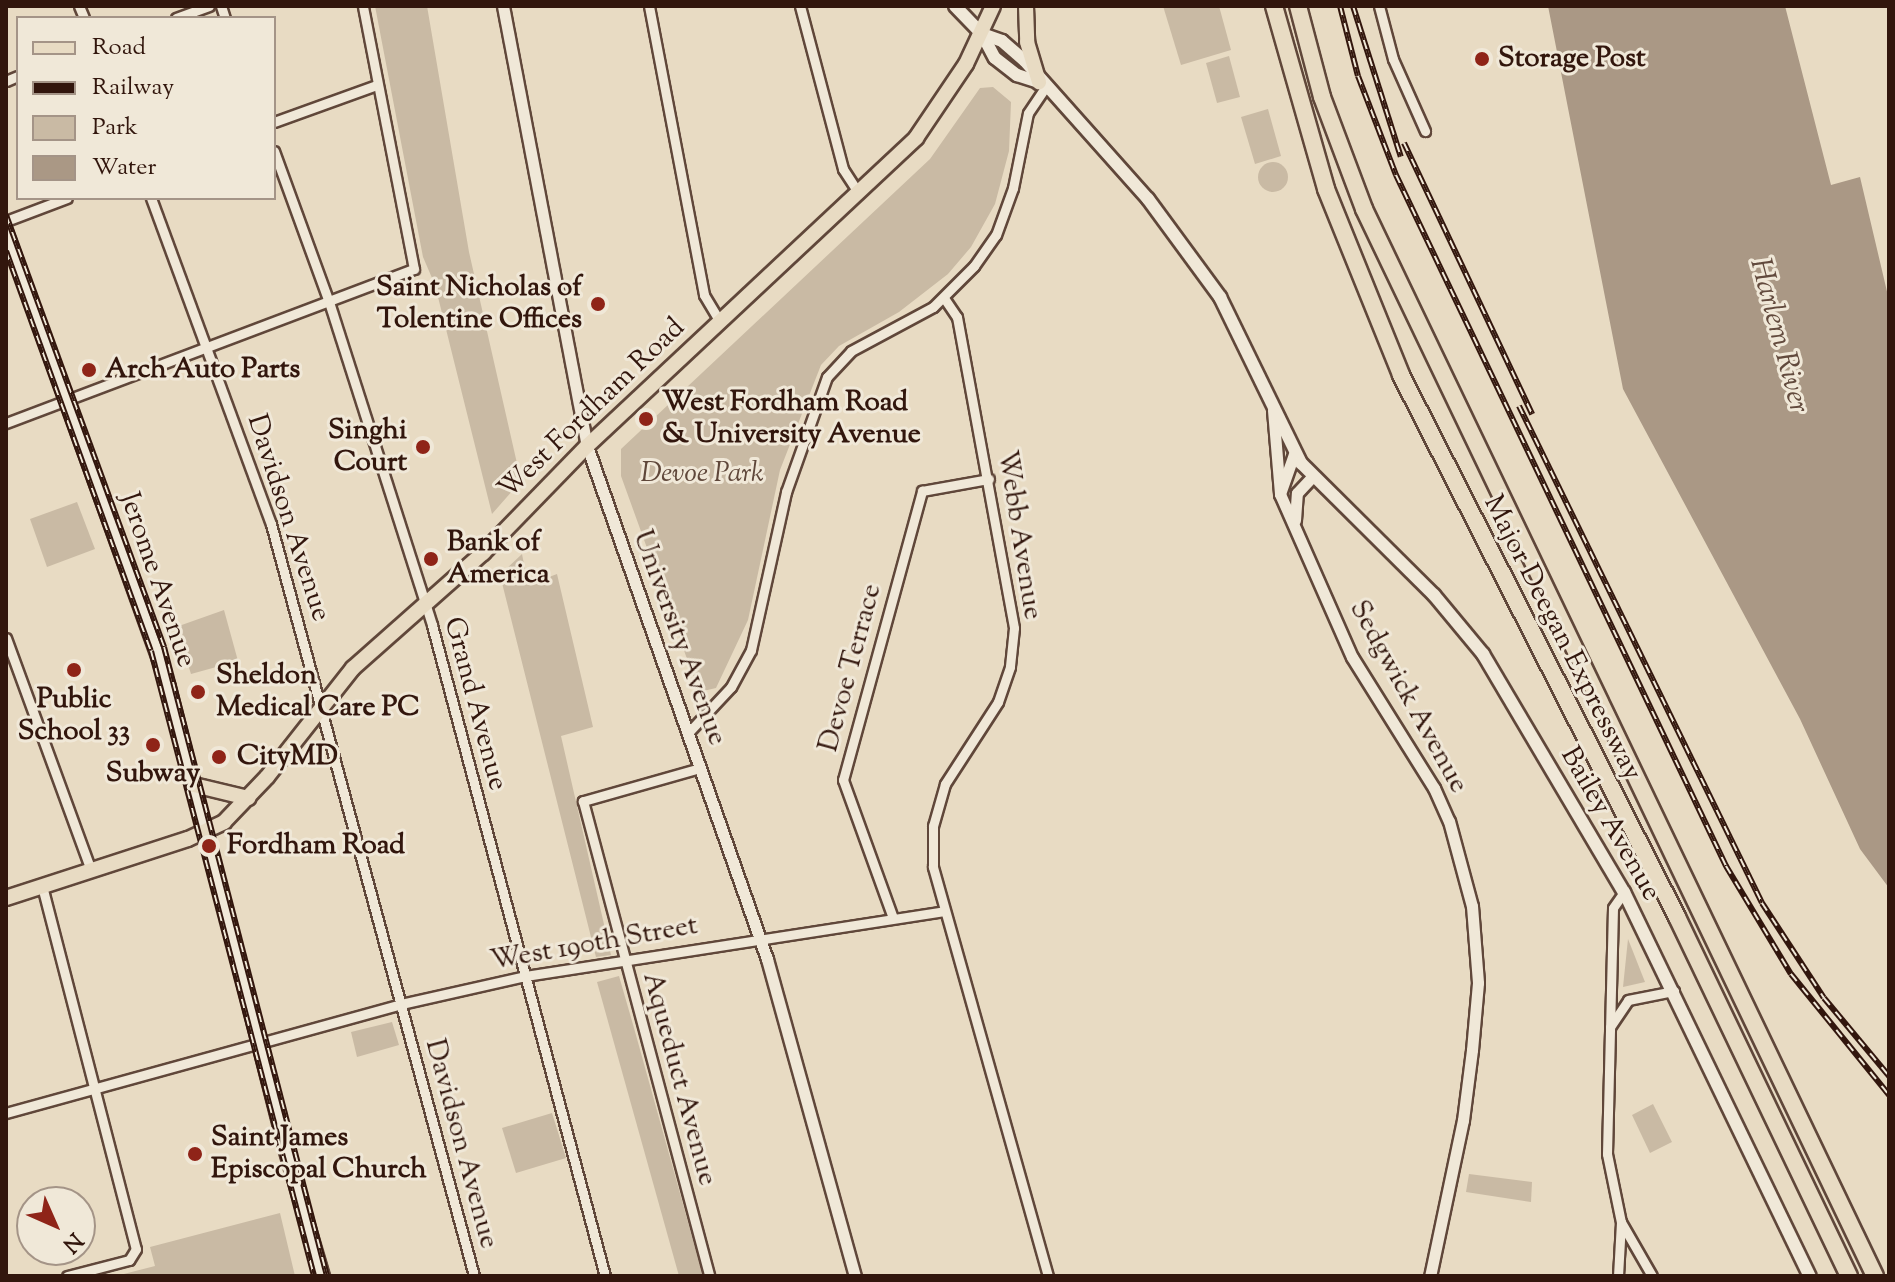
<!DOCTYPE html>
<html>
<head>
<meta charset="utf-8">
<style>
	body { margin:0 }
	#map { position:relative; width:1895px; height:1282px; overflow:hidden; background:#e8dbc3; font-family:"Sorts Mill Goudy",serif }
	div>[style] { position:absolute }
	.green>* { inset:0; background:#c9baa4 }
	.round { border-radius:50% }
	.water>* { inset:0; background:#aa9885 }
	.roads { filter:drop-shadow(2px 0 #60473a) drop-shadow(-2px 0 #60473a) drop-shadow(0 2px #60473a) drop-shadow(0 -2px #60473a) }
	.minor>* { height:9px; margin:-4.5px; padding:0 4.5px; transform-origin:4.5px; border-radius:4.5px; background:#f0e8d8 }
	.tertiary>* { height:11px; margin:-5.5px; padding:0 5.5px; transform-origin:5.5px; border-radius:5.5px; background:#f0e8d8 }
	.secondary>* { height:12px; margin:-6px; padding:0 6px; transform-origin:6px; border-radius:6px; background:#f0e8d8 }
	.primary>* { height:14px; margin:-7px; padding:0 7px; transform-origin:7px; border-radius:7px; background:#e8dbc3 }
	.motorway>* { height:16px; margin:-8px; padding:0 8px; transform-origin:8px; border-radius:8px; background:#e8dbc3 }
	.rail>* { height:6px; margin-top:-3px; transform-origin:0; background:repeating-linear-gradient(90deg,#f0e8d8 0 9px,#32160d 0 18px); box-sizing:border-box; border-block:2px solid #32160d }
	.dots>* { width:22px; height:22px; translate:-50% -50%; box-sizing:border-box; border:4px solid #f0e8d8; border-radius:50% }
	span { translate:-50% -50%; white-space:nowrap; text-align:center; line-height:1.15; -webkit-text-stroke:6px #f0e8d8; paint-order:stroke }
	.poi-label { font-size:28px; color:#32160d; font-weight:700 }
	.left { translate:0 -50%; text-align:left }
	.right { translate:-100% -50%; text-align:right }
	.street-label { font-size:28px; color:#32160d }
	.park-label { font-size:28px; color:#5f473a; font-style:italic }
	.water-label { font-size:30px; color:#624a3d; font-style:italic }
	.frame { position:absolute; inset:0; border:8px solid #32160d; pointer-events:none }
	.legend { position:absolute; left:16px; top:16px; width:260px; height:184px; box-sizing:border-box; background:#f0e8d8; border:2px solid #a49487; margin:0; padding:10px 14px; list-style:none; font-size:24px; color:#32160d }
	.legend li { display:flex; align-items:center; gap:16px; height:40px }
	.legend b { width:40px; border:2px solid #a49487 }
	.north { position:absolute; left:16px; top:1186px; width:80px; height:80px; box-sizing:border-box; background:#f0e8d8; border:2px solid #a49487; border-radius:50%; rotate:135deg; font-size:22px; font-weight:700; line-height:32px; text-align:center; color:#32160d }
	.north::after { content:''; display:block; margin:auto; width:28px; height:36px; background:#8f2418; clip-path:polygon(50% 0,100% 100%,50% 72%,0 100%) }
</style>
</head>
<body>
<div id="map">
	<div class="green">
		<div style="clip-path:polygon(375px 6px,427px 6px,469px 252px,521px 481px,492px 514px,435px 285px,423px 257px)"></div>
		<div style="clip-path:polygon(1163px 6px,1219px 6px,1231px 50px,1181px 65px)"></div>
		<div style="clip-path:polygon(1229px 56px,1240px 97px,1217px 103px,1206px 63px)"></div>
		<div style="clip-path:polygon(993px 87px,1011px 102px,1009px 151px,995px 204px,971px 247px,948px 274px,899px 312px,839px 346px,821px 365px,780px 470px,748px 620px,716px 688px,699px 692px,621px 476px,621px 449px,930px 159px,980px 88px)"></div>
		<div style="clip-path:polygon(1268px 109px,1281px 156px,1255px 164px,1241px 117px)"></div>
		<div class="round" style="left:1258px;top:162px;width:30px;height:30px"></div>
		<div style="clip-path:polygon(77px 502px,95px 549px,47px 567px,30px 519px)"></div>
		<div style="clip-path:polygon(522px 554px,528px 585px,557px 574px,593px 727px,561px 736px,611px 955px,596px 957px,500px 575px)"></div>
		<div style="clip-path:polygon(224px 610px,238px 661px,191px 674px,176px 627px)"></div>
		<div style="clip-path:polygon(1628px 939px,1645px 982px,1623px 987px)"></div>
		<div style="clip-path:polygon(619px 976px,634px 1028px,703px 1276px,679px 1276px,597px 982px)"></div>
		<div style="clip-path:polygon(392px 1022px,399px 1045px,357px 1057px,351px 1032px)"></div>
		<div style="clip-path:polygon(1653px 1104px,1672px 1142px,1650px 1153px,1632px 1115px)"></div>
		<div style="clip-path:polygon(552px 1113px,566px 1158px,516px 1173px,502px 1128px)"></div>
		<div style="clip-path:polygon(1469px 1174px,1532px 1182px,1531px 1202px,1466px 1192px)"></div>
		<div style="clip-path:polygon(280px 1213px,295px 1276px,116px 1276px,155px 1266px,150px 1247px)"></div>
	</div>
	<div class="water">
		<div style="clip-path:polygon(1548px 6px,1785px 6px,1831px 185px,1860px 177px,1889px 300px,1889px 888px,1860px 849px,1800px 719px,1623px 389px)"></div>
	</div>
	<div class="roads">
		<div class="minor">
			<div style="left:79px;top:6px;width:13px;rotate:67deg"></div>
			<div style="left:221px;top:6px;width:13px;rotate:72deg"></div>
			<div style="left:649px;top:6px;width:294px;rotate:79.2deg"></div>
			<div style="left:704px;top:295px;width:31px;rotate:59deg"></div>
			<div style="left:800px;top:6px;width:169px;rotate:75.2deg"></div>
			<div style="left:843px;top:169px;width:27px;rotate:57deg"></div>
			<div style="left:1379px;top:6px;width:55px;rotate:75.2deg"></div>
			<div style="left:1393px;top:59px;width:79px;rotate:66deg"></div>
			<div style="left:176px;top:18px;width:35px;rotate:-20deg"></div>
			<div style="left:6px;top:81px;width:13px;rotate:-23deg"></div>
			<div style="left:274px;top:122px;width:109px;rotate:-19.8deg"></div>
			<div style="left:274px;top:151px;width:161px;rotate:70deg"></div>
			<div style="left:329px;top:302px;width:339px;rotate:72.3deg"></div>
			<div style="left:432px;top:625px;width:674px;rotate:75.12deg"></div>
			<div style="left:151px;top:198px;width:347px;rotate:69.8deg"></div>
			<div style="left:271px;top:524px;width:779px;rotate:74.89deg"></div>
			<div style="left:6px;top:221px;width:65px;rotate:-20.7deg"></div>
			<div style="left:944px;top:298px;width:23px;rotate:56deg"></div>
			<div style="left:957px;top:317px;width:316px;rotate:79.6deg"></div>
			<div style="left:1014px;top:628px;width:39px;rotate:96deg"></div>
			<div style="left:1010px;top:667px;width:37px;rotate:109deg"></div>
			<div style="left:998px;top:702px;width:98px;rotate:122.9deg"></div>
			<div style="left:945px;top:784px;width:44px;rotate:105.9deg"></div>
			<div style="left:933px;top:826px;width:41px;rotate:90deg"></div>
			<div style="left:933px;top:867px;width:425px;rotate:74.3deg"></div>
			<div style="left:6px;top:423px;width:436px;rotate:-20.7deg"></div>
			<div style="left:414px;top:269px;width:268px;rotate:-101deg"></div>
			<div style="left:6px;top:638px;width:247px;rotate:69.9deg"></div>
			<div style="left:687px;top:734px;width:64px;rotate:-46.9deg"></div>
			<div style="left:731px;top:687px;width:42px;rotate:-61.6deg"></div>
			<div style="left:751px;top:650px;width:162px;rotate:-77.5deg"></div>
			<div style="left:786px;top:492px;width:122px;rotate:-70.4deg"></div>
			<div style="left:827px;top:377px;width:35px;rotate:-47deg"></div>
			<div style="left:851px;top:351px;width:93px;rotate:-28.2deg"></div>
			<div style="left:933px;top:307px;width:58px;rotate:-45deg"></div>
			<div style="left:974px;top:266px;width:38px;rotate:-55deg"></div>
			<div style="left:996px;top:235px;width:50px;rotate:-70.1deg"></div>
			<div style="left:1013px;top:188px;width:76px;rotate:-78.7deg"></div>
			<div style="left:1028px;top:113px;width:30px;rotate:-56deg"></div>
			<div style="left:700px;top:768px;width:122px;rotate:164.2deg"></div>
			<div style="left:583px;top:801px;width:491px;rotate:75.1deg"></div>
			<div style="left:42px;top:886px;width:375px;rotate:75.5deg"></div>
			<div style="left:136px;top:1249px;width:13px;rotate:122deg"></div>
			<div style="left:129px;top:1260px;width:64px;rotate:165.5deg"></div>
			<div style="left:1624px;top:892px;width:19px;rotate:125deg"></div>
			<div style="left:1613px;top:908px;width:246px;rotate:91.4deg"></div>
			<div style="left:1607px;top:1154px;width:69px;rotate:78.4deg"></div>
			<div style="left:1621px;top:1222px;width:62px;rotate:60.1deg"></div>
			<div style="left:893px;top:918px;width:147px;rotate:-109.9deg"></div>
			<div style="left:843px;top:780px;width:300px;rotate:-74.7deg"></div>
			<div style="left:922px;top:491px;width:68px;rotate:-10.2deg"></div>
			<div style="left:1610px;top:1027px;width:32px;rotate:-56deg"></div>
			<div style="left:1628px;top:1000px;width:47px;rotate:-11.1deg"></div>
			<div style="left:6px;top:1113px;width:410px;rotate:-15.4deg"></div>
			<div style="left:401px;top:1004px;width:127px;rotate:-12.7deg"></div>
			<div style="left:525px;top:976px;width:423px;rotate:-8.8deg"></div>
			<div style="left:1618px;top:1276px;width:54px;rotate:-86.8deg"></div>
		</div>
		<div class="tertiary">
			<div style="left:503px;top:6px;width:448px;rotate:79.2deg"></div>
			<div style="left:587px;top:446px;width:544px;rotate:70.67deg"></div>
			<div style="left:767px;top:959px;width:329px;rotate:74.5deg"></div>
			<div style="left:1273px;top:410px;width:84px;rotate:85.2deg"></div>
			<div style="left:1280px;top:494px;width:178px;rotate:66.2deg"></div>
			<div style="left:1352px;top:657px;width:155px;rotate:58deg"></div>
			<div style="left:1434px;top:788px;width:36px;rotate:66deg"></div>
			<div style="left:1449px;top:821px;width:88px;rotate:74.9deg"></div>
			<div style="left:1472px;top:906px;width:77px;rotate:85.5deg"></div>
			<div style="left:1478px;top:983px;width:67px;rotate:95.1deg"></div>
			<div style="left:1472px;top:1050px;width:71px;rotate:97.3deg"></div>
			<div style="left:1463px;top:1120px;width:159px;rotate:101.9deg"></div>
			<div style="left:1280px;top:494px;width:42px;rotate:-70.7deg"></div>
			<div style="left:1295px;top:520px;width:27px;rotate:-86deg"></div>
			<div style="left:1297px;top:493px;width:23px;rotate:-47deg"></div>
		</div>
		<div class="secondary">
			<div style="left:955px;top:6px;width:39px;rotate:46deg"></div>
			<div style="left:982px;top:34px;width:21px;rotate:19deg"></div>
			<div style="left:1002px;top:41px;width:30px;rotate:41deg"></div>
			<div style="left:1025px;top:61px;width:185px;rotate:48.3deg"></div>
			<div style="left:1148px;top:199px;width:122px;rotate:53.7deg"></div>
			<div style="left:1220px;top:297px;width:185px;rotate:64deg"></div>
			<div style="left:1301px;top:463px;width:187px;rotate:44.8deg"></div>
			<div style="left:1434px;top:595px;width:77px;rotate:50.3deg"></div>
			<div style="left:1483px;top:654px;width:277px;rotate:59.4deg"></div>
			<div style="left:1624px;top:892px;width:427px;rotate:64.2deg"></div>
			<div style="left:982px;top:34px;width:27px;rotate:62deg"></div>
			<div style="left:995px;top:58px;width:28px;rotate:38deg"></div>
			<div style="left:1017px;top:75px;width:23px;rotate:18deg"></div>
			<div style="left:6px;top:232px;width:484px;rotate:70.3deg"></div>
			<div style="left:169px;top:688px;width:474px;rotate:75.8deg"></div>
			<div style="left:285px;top:1148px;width:134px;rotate:73.5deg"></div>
		</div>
		<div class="primary">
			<div style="left:1026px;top:6px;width:36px;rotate:88deg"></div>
			<div style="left:1027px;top:42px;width:42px;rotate:73.3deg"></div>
			<div style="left:194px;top:785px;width:56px;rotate:13.5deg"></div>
			<div style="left:6px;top:898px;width:191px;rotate:-18deg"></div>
			<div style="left:188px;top:839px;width:40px;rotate:-25deg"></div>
			<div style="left:224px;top:822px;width:62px;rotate:-46.3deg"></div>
			<div style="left:267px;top:777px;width:139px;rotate:-51.7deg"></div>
			<div style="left:353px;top:668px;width:174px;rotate:-41.5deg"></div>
			<div style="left:483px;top:553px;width:149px;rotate:-45.8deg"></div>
			<div style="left:587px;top:446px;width:451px;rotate:-43.1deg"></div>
			<div style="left:916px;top:138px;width:89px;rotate:-56deg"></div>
			<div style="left:966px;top:64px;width:64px;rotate:-65deg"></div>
		</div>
		<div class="motorway">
			<div style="left:1274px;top:6px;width:190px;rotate:74.1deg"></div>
			<div style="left:1326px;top:189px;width:201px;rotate:68deg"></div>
			<div style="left:1401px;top:375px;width:608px;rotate:63.01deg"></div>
			<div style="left:1677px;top:917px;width:398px;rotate:64.4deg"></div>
			<div style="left:1298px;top:6px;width:94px;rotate:75.2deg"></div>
			<div style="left:1322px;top:97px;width:120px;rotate:69.4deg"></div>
			<div style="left:1364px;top:209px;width:1183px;rotate:64.41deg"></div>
		</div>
	</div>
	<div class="rail">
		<div style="left:1340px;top:6px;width:72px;rotate:75.6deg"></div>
		<div style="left:1358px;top:76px;width:106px;rotate:69deg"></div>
		<div style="left:1396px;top:175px;width:766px;rotate:64.47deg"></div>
		<div style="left:1726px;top:866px;width:126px;rotate:59deg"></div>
		<div style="left:1791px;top:974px;width:156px;rotate:51deg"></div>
		<div style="left:1353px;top:6px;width:158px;rotate:72.4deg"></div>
		<div style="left:1404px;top:143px;width:300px;rotate:64.7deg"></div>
		<div style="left:6px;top:215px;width:460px;rotate:69.9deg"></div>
		<div style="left:164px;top:647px;width:650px;rotate:75.47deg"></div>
		<div style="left:6px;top:251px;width:425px;rotate:70.1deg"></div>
		<div style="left:151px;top:651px;width:646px;rotate:75.38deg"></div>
		<div style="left:1519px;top:406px;width:553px;rotate:63.94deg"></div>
		<div style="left:1762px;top:903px;width:113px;rotate:56.9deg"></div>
		<div style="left:1824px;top:998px;width:102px;rotate:50.2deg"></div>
	</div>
	<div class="dots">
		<div style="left:1482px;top:59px;background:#8f2418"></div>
		<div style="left:598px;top:304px;background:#8f2418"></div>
		<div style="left:89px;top:370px;background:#8f2418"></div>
		<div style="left:646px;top:419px;background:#8f2418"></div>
		<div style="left:423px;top:447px;background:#8f2418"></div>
		<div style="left:431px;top:559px;background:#8f2418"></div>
		<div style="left:74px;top:670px;background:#8f2418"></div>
		<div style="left:198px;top:692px;background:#8f2418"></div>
		<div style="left:153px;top:745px;background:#8f2418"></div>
		<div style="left:219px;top:757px;background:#8f2418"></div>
		<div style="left:209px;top:846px;background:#8f2418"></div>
		<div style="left:195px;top:1154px;background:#8f2418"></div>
	</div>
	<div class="poi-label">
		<span class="left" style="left:1498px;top:59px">Storage Post</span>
		<span class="right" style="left:582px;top:304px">Saint Nicholas of<br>Tolentine Offices</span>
		<span class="left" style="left:105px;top:370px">Arch Auto Parts</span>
		<span class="left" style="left:662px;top:419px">West Fordham Road<br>&amp; University Avenue</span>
		<span class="right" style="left:407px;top:447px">Singhi<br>Court</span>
		<span class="left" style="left:447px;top:559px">Bank of<br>America</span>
		<span class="left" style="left:216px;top:692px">Sheldon<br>Medical Care PC</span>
		<span style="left:74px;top:716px">Public<br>School 33</span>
		<span class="left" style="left:237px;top:757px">CityMD</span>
		<span style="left:153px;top:774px">Subway</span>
		<span class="left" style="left:227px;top:846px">Fordham Road</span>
		<span class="left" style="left:211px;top:1154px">Saint James<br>Episcopal Church</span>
	</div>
	<div class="street-label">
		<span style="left:592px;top:409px;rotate:-44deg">West Fordham Road</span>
		<span style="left:288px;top:518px;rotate:72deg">Davidson Avenue</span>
		<span style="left:1019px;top:535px;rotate:81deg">Webb Avenue</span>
		<span style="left:157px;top:580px;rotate:71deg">Jerome Avenue</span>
		<span style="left:679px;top:638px;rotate:70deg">University Avenue</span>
		<span style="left:1562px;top:638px;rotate:63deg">Major Deegan Expressway</span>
		<span style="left:851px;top:668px;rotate:-75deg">Devoe Terrace</span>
		<span style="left:1408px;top:697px;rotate:61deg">Sedgwick Avenue</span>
		<span style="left:475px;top:704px;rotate:75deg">Grand Avenue</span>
		<span style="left:1610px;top:824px;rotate:60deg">Bailey Avenue</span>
		<span style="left:594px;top:944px;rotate:-10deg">West 190th Street</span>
		<span style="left:679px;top:1079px;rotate:75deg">Aqueduct Avenue</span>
		<span style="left:461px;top:1144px;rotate:75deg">Davidson Avenue</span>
	</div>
	<div class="park-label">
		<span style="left:702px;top:474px">Devoe Park</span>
	</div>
	<div class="water-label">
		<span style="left:1778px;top:336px;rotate:75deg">Harlem River</span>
	</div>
	<div class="frame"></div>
	<ul class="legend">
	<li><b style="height:10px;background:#e8dbc3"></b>Road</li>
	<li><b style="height:10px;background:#32160d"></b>Railway</li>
	<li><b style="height:22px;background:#c9baa4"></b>Park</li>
	<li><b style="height:22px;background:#aa9885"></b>Water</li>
	</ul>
	<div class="north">N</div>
</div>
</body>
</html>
